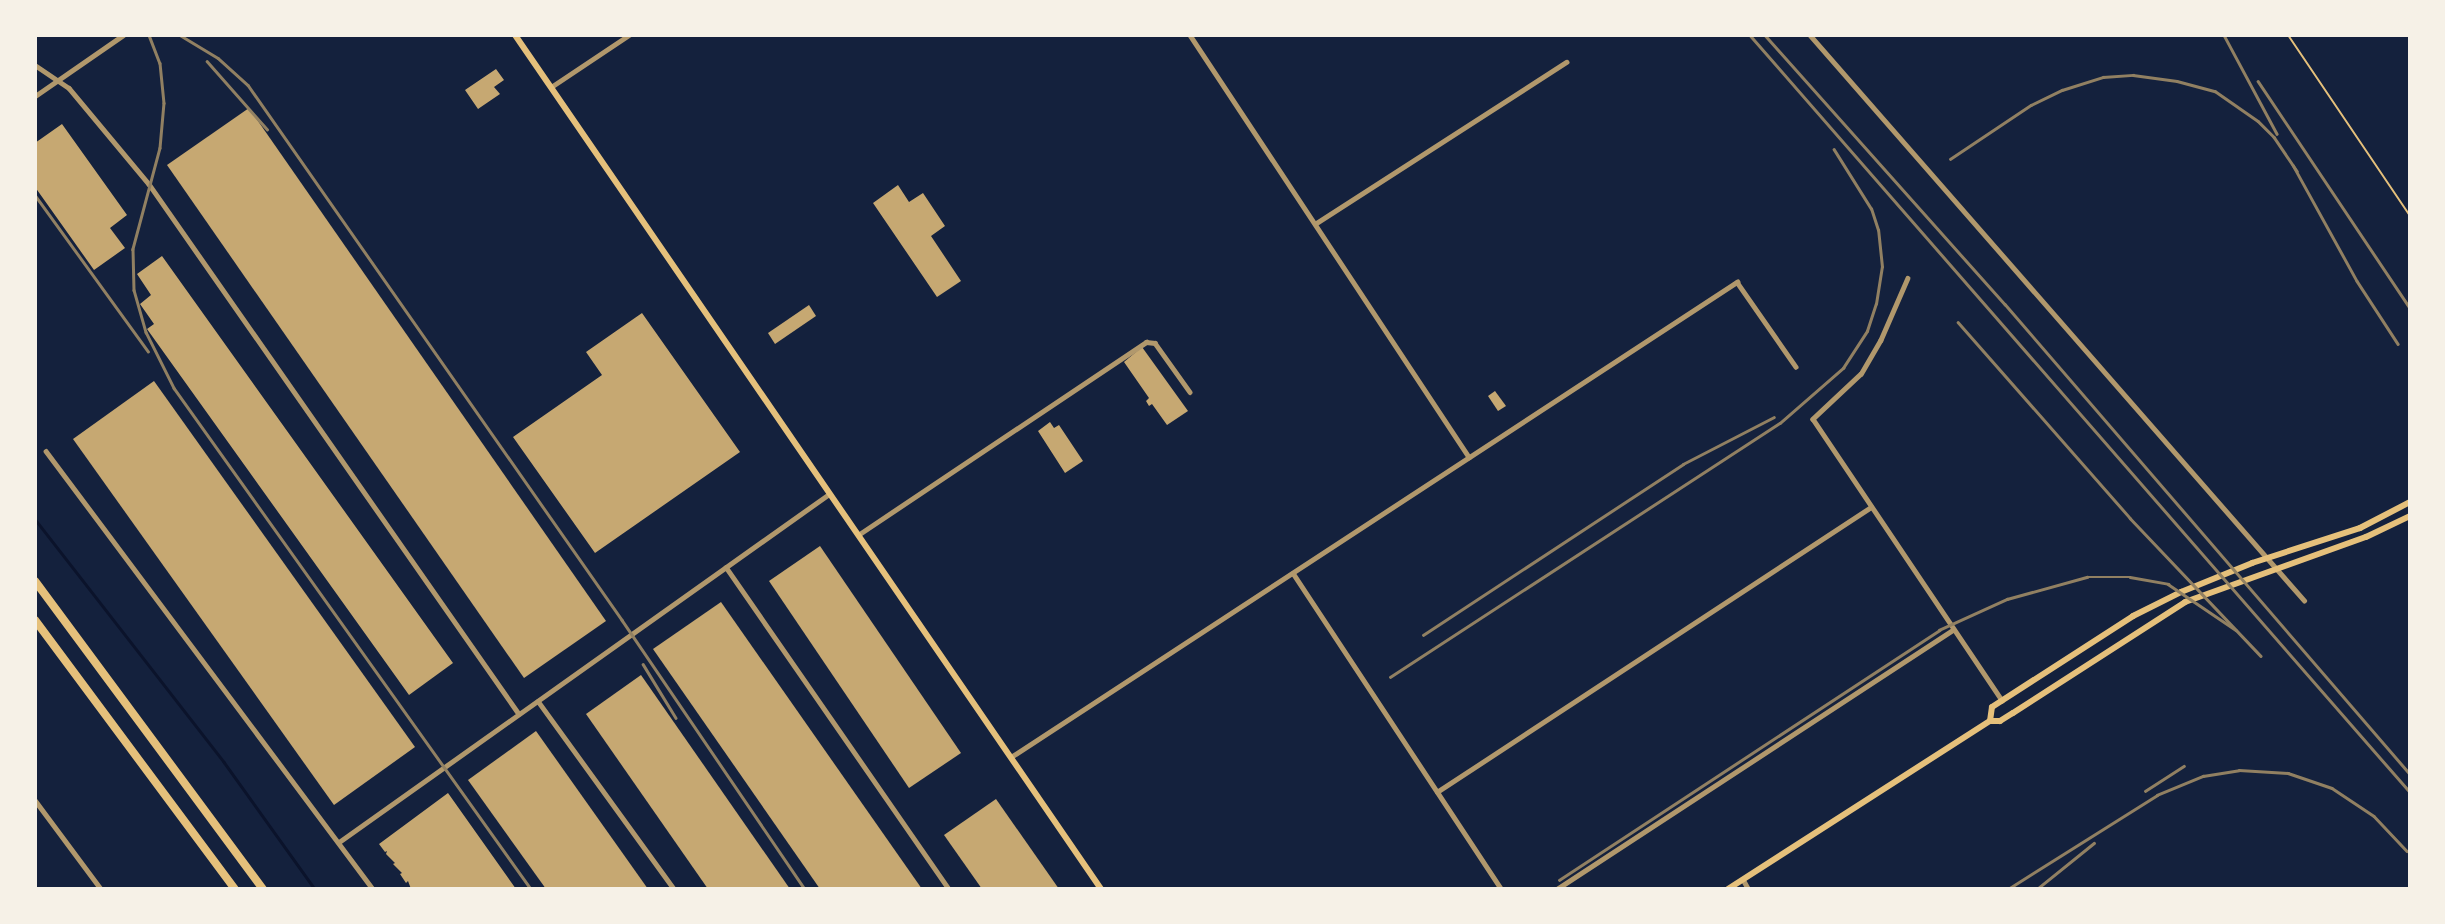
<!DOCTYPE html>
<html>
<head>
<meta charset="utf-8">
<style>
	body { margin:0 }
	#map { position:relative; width:2445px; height:924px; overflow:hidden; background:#14213d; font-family:"Open Sans",sans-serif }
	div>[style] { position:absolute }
	.stream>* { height:2.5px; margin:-1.25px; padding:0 1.25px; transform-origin:1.25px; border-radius:1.25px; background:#0b132b }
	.building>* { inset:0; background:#c6a872 }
	.path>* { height:2px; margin:-1px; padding:0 1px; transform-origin:1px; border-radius:1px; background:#e5c07b }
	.minor>* { height:4.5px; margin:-2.25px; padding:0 2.25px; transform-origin:2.25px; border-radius:2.25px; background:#b1986c }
	.tertiary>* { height:5px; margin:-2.5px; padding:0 2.5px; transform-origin:2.5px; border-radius:2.5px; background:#b1986c }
	.secondary>* { height:6px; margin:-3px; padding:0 3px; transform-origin:3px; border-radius:3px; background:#e5c07b }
	.motorway>* { height:8px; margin:-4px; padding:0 4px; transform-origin:4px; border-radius:4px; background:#e5c07b }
	.rail>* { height:2.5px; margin:-1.25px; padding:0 1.25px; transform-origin:1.25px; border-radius:1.25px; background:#918062 }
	span { translate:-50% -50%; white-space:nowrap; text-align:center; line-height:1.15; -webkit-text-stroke:7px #f6f1e7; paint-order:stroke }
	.frame { position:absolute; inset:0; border:37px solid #f6f1e7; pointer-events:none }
</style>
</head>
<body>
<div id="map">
	<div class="stream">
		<div style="left:35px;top:519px;width:308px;rotate:52.1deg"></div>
		<div style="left:224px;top:762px;width:156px;rotate:54.4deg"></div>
	</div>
	<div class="building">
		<div style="clip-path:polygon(496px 69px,504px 80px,494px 87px,500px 94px,478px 109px,465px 90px)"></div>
		<div style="clip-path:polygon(249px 108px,606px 621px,524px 678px,167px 165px)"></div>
		<div style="clip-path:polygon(62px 124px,127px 215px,110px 228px,125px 248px,94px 270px,35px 187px,35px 143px)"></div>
		<div style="clip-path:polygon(898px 185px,909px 202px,923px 193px,945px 226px,931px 236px,961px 281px,937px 297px,873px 203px)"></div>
		<div style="clip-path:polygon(162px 256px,453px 663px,409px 695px,147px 329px,154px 324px,140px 304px,151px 295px,137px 274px)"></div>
		<div style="clip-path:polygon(809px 305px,816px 316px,775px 344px,768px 333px)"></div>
		<div style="clip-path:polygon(642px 313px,740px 452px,595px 553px,513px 437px,602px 375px,586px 352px)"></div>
		<div style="clip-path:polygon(1142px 347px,1188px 411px,1167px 425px,1152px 404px,1149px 406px,1146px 401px,1149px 398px,1124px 362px)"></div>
		<div style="clip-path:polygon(154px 381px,415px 747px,334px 805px,73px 439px)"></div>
		<div style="clip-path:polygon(1495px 391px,1506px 406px,1498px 411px,1488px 396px)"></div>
		<div style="clip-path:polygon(1050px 422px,1054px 428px,1059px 425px,1083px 461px,1065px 473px,1038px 431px)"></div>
		<div style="clip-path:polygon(820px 546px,961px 753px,909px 788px,769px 581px)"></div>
		<div style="clip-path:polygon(721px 602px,922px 889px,820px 889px,653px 649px)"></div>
		<div style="clip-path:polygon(641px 675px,790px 889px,708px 889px,586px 714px)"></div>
		<div style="clip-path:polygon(536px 731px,648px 889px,546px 889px,468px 780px)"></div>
		<div style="clip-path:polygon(448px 793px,516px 889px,411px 889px,408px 881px,406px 883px,400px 874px,402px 873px,393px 864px,395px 863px,386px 854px,387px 851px,385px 852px,379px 844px)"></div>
		<div style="clip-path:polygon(996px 799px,1059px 889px,982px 889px,944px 835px)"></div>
	</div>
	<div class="path">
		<div style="left:2288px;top:35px;width:218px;rotate:56deg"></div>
	</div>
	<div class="minor">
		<div style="left:1190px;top:35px;width:506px;rotate:56.53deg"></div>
		<div style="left:1810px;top:35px;width:751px;rotate:48.84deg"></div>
		<div style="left:35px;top:65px;width:41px;rotate:34.1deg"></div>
		<div style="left:69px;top:88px;width:125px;rotate:50.2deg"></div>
		<div style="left:149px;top:184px;width:646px;rotate:55.08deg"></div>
		<div style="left:551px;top:87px;width:94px;rotate:-33.7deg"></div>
		<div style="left:1315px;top:224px;width:299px;rotate:-32.8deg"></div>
		<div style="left:1908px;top:278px;width:68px;rotate:113.5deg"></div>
		<div style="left:1881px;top:340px;width:39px;rotate:120deg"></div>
		<div style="left:1861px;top:374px;width:66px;rotate:136.8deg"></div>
		<div style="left:1813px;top:419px;width:339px;rotate:56.1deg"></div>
		<div style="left:46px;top:451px;width:547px;rotate:53.26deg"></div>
		<div style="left:858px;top:535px;width:347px;rotate:-33.8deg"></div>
		<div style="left:1146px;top:342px;width:9px;rotate:6deg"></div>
		<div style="left:1155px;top:343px;width:60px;rotate:54.5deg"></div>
		<div style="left:726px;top:567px;width:392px;rotate:55.3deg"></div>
		<div style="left:1293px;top:573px;width:378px;rotate:56.6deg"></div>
		<div style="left:538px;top:701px;width:232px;rotate:54.1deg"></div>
		<div style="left:1011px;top:757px;width:868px;rotate:-33.2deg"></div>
		<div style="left:1737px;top:282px;width:103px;rotate:55.2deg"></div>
		<div style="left:1437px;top:792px;width:519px;rotate:-33.29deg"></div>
		<div style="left:35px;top:800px;width:111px;rotate:53.4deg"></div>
		<div style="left:339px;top:842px;width:601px;rotate:-35.38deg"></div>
		<div style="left:1557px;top:889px;width:473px;rotate:-33.2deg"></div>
	</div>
	<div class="tertiary">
		<div style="left:35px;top:96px;width:107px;rotate:-34.7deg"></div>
		<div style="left:1743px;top:880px;width:10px;rotate:61deg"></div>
	</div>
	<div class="secondary">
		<div style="left:515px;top:35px;width:1036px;rotate:55.54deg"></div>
		<div style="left:1990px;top:721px;width:14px;rotate:-82deg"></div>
		<div style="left:1992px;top:707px;width:168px;rotate:-32.8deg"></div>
		<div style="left:2133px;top:616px;width:54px;rotate:-26.6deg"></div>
		<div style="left:2181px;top:592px;width:77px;rotate:-22.2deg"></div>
		<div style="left:2252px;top:563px;width:114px;rotate:-18deg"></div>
		<div style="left:2360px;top:528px;width:56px;rotate:-27.5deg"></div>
		<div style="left:1728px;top:889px;width:311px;rotate:-32.7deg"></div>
		<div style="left:1990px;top:721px;width:10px"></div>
		<div style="left:2000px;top:721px;width:15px;rotate:-32deg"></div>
		<div style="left:2013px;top:713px;width:205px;rotate:-32.8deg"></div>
		<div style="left:2185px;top:602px;width:192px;rotate:-19.8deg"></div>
		<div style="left:2366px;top:537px;width:49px;rotate:-25.5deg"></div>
	</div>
	<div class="motorway">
		<div style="left:35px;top:581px;width:383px;rotate:53.5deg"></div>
		<div style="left:35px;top:620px;width:335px;rotate:53.4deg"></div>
	</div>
	<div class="rail">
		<div style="left:149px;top:35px;width:30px;rotate:69deg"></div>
		<div style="left:160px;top:63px;width:40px;rotate:84.3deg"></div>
		<div style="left:164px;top:103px;width:45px;rotate:95.1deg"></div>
		<div style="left:160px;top:148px;width:105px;rotate:105deg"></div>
		<div style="left:133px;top:249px;width:41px;rotate:88.6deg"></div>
		<div style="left:134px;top:290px;width:44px;rotate:74.1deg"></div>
		<div style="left:146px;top:332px;width:63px;rotate:63.4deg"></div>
		<div style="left:174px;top:388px;width:615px;rotate:54.53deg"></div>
		<div style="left:180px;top:35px;width:44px;rotate:31.2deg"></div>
		<div style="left:218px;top:58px;width:40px;rotate:42deg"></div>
		<div style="left:248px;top:85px;width:653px;rotate:55.04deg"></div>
		<div style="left:622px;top:620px;width:325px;rotate:55.8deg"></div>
		<div style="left:1750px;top:35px;width:1004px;rotate:48.92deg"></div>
		<div style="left:1765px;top:35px;width:361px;rotate:48.3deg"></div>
		<div style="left:2005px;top:304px;width:620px;rotate:49.25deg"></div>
		<div style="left:2224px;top:35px;width:112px;rotate:61.8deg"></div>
		<div style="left:207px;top:61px;width:91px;rotate:48.6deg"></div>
		<div style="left:2258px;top:81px;width:273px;rotate:56.2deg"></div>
		<div style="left:1950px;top:159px;width:97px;rotate:-33.7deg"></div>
		<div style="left:2031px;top:105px;width:34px;rotate:-26deg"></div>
		<div style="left:2062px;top:90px;width:43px;rotate:-17.6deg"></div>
		<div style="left:2103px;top:77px;width:30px;rotate:-4deg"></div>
		<div style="left:2133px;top:75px;width:44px;rotate:7.8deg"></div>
		<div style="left:2177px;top:81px;width:39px;rotate:15deg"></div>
		<div style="left:2215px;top:91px;width:52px;rotate:34.9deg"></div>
		<div style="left:2258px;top:121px;width:23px;rotate:45deg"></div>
		<div style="left:2274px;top:137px;width:41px;rotate:55.9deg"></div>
		<div style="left:2293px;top:165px;width:132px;rotate:61.1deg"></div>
		<div style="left:2357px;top:281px;width:75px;rotate:56.9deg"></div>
		<div style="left:35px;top:195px;width:193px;rotate:54.1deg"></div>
		<div style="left:1958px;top:322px;width:261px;rotate:48.7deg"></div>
		<div style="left:2130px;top:518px;width:190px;rotate:46.5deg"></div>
		<div style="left:1423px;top:635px;width:311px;rotate:-33.3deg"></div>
		<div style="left:1683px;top:464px;width:102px;rotate:-27.3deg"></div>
		<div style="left:643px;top:664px;width:63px;rotate:58.6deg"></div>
		<div style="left:1390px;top:677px;width:465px;rotate:-33.1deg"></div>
		<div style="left:1780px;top:423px;width:84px;rotate:-41.1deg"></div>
		<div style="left:1843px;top:368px;width:44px;rotate:-57deg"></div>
		<div style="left:1867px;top:331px;width:28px;rotate:-72deg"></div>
		<div style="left:1876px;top:304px;width:37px;rotate:-81deg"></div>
		<div style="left:1882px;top:267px;width:37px;rotate:-96deg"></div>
		<div style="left:1878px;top:230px;width:22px;rotate:-108deg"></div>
		<div style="left:1871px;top:209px;width:70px;rotate:-122.1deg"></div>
		<div style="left:2145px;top:791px;width:46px;rotate:-32.7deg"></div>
		<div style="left:1559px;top:880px;width:455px;rotate:-33.3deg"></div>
		<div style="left:1939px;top:630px;width:75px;rotate:-24.5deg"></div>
		<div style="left:2007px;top:599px;width:83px;rotate:-15.4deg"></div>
		<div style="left:2087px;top:577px;width:43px"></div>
		<div style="left:2130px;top:577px;width:39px;rotate:10deg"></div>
		<div style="left:2168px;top:584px;width:82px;rotate:34.1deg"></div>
		<div style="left:2008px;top:889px;width:176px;rotate:-32.2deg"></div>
		<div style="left:2157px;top:795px;width:50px;rotate:-22.4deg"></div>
		<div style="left:2203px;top:776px;width:36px;rotate:-9deg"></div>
		<div style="left:2239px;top:770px;width:49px;rotate:3.5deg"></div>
		<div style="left:2288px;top:773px;width:46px;rotate:18.8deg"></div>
		<div style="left:2332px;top:788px;width:50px;rotate:33.7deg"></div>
		<div style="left:2374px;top:816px;width:48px;rotate:46.7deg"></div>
		<div style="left:2037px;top:889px;width:73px;rotate:-38.9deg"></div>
	</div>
	<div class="frame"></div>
</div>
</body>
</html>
